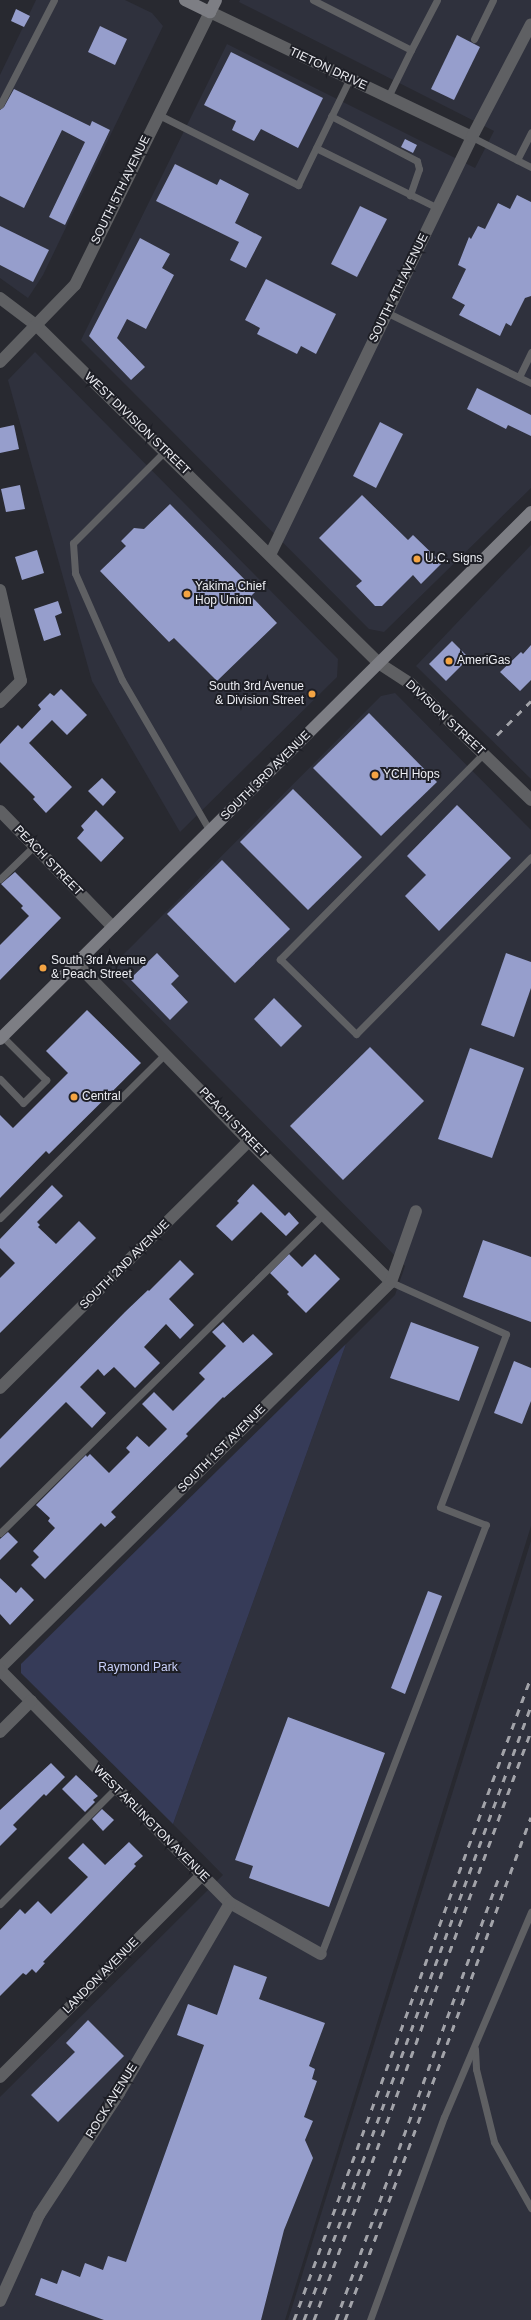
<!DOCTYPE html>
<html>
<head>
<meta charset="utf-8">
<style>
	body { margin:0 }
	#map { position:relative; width:531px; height:2320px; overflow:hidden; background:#282930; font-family:Helvetica,sans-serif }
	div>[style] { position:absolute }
	.built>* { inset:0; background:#2f313d }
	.green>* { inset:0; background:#363b58 }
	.building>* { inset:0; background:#969ecc }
	.lane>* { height:7px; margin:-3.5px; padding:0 3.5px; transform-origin:3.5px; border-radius:3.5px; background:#5f6063 }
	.street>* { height:12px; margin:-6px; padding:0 6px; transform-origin:6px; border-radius:6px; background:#5f6063 }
	.secondary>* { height:12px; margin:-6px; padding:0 6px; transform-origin:6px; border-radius:6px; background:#7d7e84 }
	.rail>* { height:3px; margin-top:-1.5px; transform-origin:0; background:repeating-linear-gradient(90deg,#a2a3a9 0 7px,transparent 0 14px) }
	.dots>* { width:11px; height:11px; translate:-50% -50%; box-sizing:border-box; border:2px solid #1e1f26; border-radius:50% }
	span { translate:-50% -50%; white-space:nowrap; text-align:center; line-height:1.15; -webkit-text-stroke:4px #1e1f26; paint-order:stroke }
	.street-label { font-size:12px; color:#edeef3 }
	.poi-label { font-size:12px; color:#edeef3 }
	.left { translate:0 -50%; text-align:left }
	.right { translate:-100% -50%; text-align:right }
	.park-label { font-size:12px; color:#cad1fb }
</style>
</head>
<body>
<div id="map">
	<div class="built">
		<div style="clip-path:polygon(36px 0,125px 0,152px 13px,163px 26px,43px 275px,28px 298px,0 278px,0 75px)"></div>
		<div style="clip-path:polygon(240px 0,531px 0,531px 488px,384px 632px,369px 629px,81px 340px,227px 44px,475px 168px,494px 131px,239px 2px)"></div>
		<div style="clip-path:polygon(35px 352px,338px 659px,337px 677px,180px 832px,92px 681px,8px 380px)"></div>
		<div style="clip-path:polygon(531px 545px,531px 779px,416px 666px)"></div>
		<div style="clip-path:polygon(395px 693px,531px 830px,531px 1526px,285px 2320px,0 2320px,0 2097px,223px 1875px,173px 1824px,346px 1344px,395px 1295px,405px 1266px,110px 968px,381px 696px)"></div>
		<div style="clip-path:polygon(531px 1541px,531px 2320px,288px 2320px)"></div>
	</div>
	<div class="green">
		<div style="clip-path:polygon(346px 1344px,173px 1824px,21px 1673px,21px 1664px)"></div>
	</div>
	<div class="building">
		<div style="clip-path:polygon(16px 9px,30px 16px,24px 27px,11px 21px)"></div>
		<div style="clip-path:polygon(100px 26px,127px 39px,115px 65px,88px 52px)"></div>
		<div style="clip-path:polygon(457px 35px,480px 47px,454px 100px,431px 89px)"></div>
		<div style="clip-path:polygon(231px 52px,323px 98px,298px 148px,261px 129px,254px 141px,232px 130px,236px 121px,204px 105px)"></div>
		<div style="clip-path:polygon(14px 89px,90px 126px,92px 121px,110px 130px,65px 225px,49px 217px,85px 142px,62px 130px,24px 208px,0 196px,0 110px,4px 107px)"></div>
		<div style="clip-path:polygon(405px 139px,417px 145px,413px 153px,401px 147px)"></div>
		<div style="clip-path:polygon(175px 164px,217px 185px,220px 179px,249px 194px,235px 223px,262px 237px,246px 268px,230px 260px,239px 242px,156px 201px)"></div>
		<div style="clip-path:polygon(517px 195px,531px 202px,531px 296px,525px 298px,511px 326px,506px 323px,500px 336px,459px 315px,465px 305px,452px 298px,466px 269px,458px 265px,469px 237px,471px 239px,478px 226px,485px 229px,498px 203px,510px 209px)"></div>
		<div style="clip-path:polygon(360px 206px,387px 219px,357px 277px,331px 264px)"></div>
		<div style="clip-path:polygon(0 226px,49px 250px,33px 282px,0 265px)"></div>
		<div style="clip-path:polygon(140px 238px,170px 254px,162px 268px,174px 275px,146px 329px,127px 319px,117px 338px,145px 367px,131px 380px,89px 336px)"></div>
		<div style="clip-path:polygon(266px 279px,336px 314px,316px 354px,301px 346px,297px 354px,257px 334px,260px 328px,245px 320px)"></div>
		<div style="clip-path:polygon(477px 388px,531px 415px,531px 436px,508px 425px,506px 429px,467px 409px)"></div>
		<div style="clip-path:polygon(380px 422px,403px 434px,376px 488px,353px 476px)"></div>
		<div style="clip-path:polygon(14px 425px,19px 449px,0 453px,0 428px)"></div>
		<div style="clip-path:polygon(20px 485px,25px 509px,6px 512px,1px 489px)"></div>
		<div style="clip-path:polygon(362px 495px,408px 540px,413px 535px,442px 563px,421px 584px,413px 575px,382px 606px,375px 606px,356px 586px,362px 581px,319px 538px)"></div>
		<div style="clip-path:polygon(170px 504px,256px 591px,251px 596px,277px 623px,217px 681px,174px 638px,169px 642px,100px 571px,126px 546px,121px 541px,134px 528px,144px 529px)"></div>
		<div style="clip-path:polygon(37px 550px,44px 573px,22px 580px,15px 557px)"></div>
		<div style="clip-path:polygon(58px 601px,62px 613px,55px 616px,61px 635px,44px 641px,34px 609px)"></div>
		<div style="clip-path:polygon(452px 641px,469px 658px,446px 681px,429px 664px)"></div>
		<div style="clip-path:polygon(531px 645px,531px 680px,520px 691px,500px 672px,521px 652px,523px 654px)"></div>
		<div style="clip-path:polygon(61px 689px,87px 715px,67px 735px,52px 720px,29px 743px,72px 787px,46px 813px,33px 799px,35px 797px,0 762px,0 744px,18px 725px,22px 729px,41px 709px,38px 705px,50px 693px,54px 696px)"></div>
		<div style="clip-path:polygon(369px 713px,437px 782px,381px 836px,313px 768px)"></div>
		<div style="clip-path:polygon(102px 778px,116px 792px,103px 806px,88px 791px)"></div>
		<div style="clip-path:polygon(293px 789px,362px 857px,308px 910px,240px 842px)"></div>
		<div style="clip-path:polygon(457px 805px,511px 858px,439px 931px,405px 896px,426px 875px,407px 856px)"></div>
		<div style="clip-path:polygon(96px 810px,124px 838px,101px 862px,77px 838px,84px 830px,81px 826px)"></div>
		<div style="clip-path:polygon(222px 860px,290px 929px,235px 983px,167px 914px)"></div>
		<div style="clip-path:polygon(15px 872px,61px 918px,0 980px,0 945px,29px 916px,21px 908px,23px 906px,1px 884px)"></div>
		<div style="clip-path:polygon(157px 953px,179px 976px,171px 984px,188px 1002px,170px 1020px,130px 979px)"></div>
		<div style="clip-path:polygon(506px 953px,531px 962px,531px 988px,514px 1037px,481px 1025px)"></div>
		<div style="clip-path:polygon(274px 998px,302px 1026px,281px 1047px,254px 1019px)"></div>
		<div style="clip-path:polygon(87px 1010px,141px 1063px,49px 1154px,46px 1151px,0 1198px,0 1115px,13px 1128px,68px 1073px,46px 1051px)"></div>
		<div style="clip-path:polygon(370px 1047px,424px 1101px,343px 1180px,290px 1126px)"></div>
		<div style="clip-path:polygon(470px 1048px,524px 1068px,492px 1158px,438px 1139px)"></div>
		<div style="clip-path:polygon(253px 1184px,285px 1216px,289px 1212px,299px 1223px,286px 1236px,261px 1212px,232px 1241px,216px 1226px,239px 1203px,237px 1201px)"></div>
		<div style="clip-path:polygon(52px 1185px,63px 1196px,37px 1222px,40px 1225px,38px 1227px,56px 1244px,79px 1221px,96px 1238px,0 1333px,0 1278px,15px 1263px,0 1248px,0 1239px)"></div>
		<div style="clip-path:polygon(483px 1240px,531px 1257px,531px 1322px,463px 1297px)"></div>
		<div style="clip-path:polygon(289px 1254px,302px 1267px,315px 1254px,340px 1279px,306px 1313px,287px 1294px,289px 1292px,270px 1273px)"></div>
		<div style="clip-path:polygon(180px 1260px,194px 1274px,169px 1299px,194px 1325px,180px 1339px,166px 1324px,144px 1347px,160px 1363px,135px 1388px,114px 1367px,104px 1376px,98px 1369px,80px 1387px,106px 1413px,92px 1428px,66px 1402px,0 1468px,0 1439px,125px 1312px,148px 1290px,149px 1291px)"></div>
		<div style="clip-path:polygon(223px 1322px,243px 1343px,253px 1334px,273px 1354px,224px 1398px,223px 1397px,186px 1434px,188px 1436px,111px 1512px,116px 1517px,105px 1527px,101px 1523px,45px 1579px,31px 1565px,39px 1557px,33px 1551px,55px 1528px,48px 1521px,50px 1518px,36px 1505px,86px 1455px,87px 1457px,90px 1454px,109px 1473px,130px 1452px,126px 1448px,137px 1436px,149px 1447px,167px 1429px,142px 1404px,154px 1392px,173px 1411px,205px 1379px,199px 1373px,226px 1346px,212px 1332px)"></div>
		<div style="clip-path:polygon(411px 1322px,479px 1347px,459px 1401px,390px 1378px)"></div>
		<div style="clip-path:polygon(514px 1361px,531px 1368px,531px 1401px,522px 1424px,494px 1413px)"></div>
		<div style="clip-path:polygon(8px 1532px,18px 1542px,0 1560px,0 1539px)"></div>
		<div style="clip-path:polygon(0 1578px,16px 1593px,21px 1587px,34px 1600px,10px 1625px,0 1614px)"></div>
		<div style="clip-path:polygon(428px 1591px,442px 1596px,405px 1694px,391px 1688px)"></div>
		<div style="clip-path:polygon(288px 1717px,385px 1753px,329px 1907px,249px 1878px,253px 1866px,235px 1860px)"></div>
		<div style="clip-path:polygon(51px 1763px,65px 1777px,46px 1796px,44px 1794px,13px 1825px,17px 1829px,0 1846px,0 1810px)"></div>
		<div style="clip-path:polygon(76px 1775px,98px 1796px,93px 1800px,95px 1802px,85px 1812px,62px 1789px)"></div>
		<div style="clip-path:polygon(102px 1809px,114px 1820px,103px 1831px,92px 1819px)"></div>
		<div style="clip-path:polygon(129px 1842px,143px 1856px,134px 1864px,136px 1866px,43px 1962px,45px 1963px,36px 1973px,32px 1969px,26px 1975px,23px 1973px,0 1996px,0 1930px,20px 1909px,25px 1914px,38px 1901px,51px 1914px,88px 1877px,68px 1858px,83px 1843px,105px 1865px)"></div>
		<div style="clip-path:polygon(234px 1965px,267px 1977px,259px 1999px,325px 2023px,309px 2066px,315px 2069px,312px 2079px,317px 2081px,304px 2117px,313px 2121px,305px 2140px,313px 2158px,284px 2230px,261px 2320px,104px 2320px,35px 2295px,41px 2278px,57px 2284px,62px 2270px,80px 2277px,85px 2263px,103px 2270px,108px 2256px,126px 2262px,204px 2045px,177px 2035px,188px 2004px,217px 2015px)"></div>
		<div style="clip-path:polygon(88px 2020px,124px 2056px,58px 2122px,31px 2095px,75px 2052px,66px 2043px)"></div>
	</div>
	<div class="lane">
		<div style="left:313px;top:0;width:110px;rotate:27deg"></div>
		<div style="left:411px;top:50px;width:52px;rotate:116.1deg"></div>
		<div style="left:474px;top:39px;width:43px;rotate:-64deg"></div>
		<div style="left:411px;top:50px;width:56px;rotate:-62.5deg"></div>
		<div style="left:0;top:105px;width:118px;rotate:-62.8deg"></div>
		<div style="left:159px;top:115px;width:156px;rotate:26.7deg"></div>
		<div style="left:298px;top:185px;width:119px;rotate:-64.1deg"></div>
		<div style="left:331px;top:116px;width:97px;rotate:27.6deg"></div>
		<div style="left:417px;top:161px;width:8px;rotate:76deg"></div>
		<div style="left:419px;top:169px;width:28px;rotate:109deg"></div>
		<div style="left:472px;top:137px;width:66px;rotate:27deg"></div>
		<div style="left:316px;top:148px;width:136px;rotate:26.2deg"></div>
		<div style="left:517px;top:160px;width:31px;rotate:-63deg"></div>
		<div style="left:388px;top:313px;width:159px;rotate:26.1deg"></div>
		<div style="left:519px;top:377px;width:28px;rotate:-64deg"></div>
		<div style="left:165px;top:451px;width:130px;rotate:135deg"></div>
		<div style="left:73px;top:543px;width:30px;rotate:86deg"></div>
		<div style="left:75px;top:573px;width:117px;rotate:66.3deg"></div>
		<div style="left:122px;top:680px;width:175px;rotate:59.8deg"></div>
		<div style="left:483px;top:754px;width:289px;rotate:134.7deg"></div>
		<div style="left:280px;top:959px;width:107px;rotate:44.6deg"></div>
		<div style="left:356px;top:1034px;width:249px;rotate:-45.3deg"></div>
		<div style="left:0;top:879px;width:47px;rotate:-44.1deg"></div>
		<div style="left:0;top:1079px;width:33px;rotate:46deg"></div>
		<div style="left:23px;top:1103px;width:33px;rotate:-45deg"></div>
		<div style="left:46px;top:1080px;width:61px;rotate:-135deg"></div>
		<div style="left:0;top:1218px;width:233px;rotate:-44.8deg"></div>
		<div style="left:0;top:1533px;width:454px;rotate:-44.6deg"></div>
		<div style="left:0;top:1904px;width:164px;rotate:-45deg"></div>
		<div style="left:321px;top:1954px;width:460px;rotate:-69deg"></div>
		<div style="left:486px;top:1525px;width:49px;rotate:-158.6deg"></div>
		<div style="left:440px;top:1507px;width:185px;rotate:-69.1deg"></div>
		<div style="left:506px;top:1334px;width:126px;rotate:-155.7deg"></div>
		<div style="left:475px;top:2049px;width:20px;rotate:87deg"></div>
		<div style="left:476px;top:2069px;width:75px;rotate:76.1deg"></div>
		<div style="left:494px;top:2142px;width:76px;rotate:60.7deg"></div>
		<div style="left:370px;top:2320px;width:216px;rotate:-70deg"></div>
		<div style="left:444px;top:2117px;width:223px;rotate:-67deg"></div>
	</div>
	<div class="street">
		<div style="left:0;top:298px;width:46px;rotate:37.1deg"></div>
		<div style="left:37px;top:326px;width:482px;rotate:44.6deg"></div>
		<div style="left:380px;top:664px;width:37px;rotate:33deg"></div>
		<div style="left:411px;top:684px;width:167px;rotate:44deg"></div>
		<div style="left:0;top:362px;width:107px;rotate:-45.8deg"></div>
		<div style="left:75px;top:285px;width:305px;rotate:-63.7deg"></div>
		<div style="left:210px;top:12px;width:290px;rotate:25.5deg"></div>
		<div style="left:270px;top:555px;width:464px;rotate:-64.2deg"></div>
		<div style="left:472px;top:137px;width:127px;rotate:-62.4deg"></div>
		<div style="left:0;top:590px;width:93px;rotate:77deg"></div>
		<div style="left:21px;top:681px;width:30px;rotate:135deg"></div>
		<div style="left:0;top:811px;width:162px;rotate:45.8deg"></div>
		<div style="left:76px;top:963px;width:248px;rotate:45.8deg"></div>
		<div style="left:249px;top:1141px;width:200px;rotate:44.8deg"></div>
		<div style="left:0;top:1388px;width:351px;rotate:-44.8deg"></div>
		<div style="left:0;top:1668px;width:549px;rotate:-44.63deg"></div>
		<div style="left:391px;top:1282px;width:75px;rotate:-70.6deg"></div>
		<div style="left:0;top:1670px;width:327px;rotate:45.4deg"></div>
		<div style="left:230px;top:1903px;width:104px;rotate:29.3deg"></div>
		<div style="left:0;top:1732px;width:44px;rotate:-45deg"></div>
		<div style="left:0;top:2077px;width:286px;rotate:-45deg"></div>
		<div style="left:0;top:2301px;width:94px;rotate:-65.6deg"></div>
		<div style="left:39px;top:2215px;width:146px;rotate:-56.7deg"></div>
		<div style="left:119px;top:2093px;width:220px;rotate:-59.7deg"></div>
	</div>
	<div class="secondary">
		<div style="left:185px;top:0;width:28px;rotate:26deg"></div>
		<div style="left:210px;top:12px;width:13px;rotate:-63deg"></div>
		<div style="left:0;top:1039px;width:748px;rotate:-44.78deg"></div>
	</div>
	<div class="rail">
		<div style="left:497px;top:735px;width:48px;rotate:-45deg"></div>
		<div style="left:294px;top:2320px;width:685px;rotate:-69.77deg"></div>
		<div style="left:304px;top:2320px;width:655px;rotate:-69.71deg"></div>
		<div style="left:314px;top:2320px;width:628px;rotate:-69.78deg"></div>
		<div style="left:336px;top:2320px;width:472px;rotate:-69.8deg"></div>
		<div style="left:345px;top:2320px;width:536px;rotate:-69.71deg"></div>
	</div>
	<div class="dots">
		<div style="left:417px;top:559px;background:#f4a443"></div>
		<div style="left:187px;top:594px;background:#f4a443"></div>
		<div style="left:449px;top:661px;background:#f4a443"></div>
		<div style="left:312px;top:694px;background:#f4a443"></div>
		<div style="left:375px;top:775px;background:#f4a443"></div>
		<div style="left:43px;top:968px;background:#f4a443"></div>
		<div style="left:74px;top:1097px;background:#f4a443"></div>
	</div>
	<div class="street-label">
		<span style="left:328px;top:69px;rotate:25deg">TIETON DRIVE</span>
		<span style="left:121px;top:190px;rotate:-64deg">SOUTH 5TH AVENUE</span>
		<span style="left:399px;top:288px;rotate:-64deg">SOUTH 4TH AVENUE</span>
		<span style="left:137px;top:424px;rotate:44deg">WEST DIVISION STREET</span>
		<span style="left:445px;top:718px;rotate:43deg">DIVISION STREET</span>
		<span style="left:266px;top:776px;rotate:-45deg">SOUTH 3RD AVENUE</span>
		<span style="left:48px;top:861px;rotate:46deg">PEACH STREET</span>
		<span style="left:233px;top:1123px;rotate:46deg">PEACH STREET</span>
		<span style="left:125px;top:1265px;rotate:-45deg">SOUTH 2ND AVENUE</span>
		<span style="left:222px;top:1449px;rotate:-45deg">SOUTH 1ST AVENUE</span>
		<span style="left:151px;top:1824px;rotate:45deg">WEST ARLINGTON AVENUE</span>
		<span style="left:101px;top:1976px;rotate:-45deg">LANDON AVENUE</span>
		<span style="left:112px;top:2101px;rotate:-58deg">ROCK AVENUE</span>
	</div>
	<div class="poi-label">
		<span class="left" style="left:425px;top:559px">U.C. Signs</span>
		<span class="left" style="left:195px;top:594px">Yakima Chief<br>Hop Union</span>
		<span class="left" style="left:457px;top:661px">AmeriGas</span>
		<span class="right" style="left:304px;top:694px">South 3rd Avenue<br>&amp; Division Street</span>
		<span class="left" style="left:383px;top:775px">YCH Hops</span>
		<span class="left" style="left:51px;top:968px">South 3rd Avenue<br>&amp; Peach Street</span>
		<span class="left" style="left:82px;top:1097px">Central</span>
	</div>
	<div class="park-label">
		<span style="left:138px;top:1668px">Raymond Park</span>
	</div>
</div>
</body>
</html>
